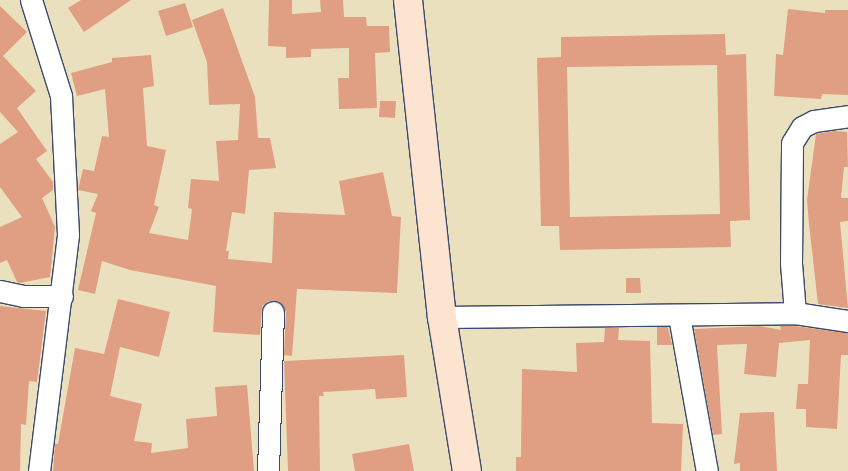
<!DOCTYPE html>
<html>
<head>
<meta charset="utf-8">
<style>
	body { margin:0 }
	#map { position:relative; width:848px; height:471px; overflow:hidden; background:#ebe0bd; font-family:"EB Garamond",serif }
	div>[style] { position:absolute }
	.building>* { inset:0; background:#e09f83 }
	.roads { filter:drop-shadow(1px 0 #3a4a6c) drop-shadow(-1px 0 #3a4a6c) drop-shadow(0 1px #3a4a6c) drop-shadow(0 -1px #3a4a6c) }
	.minor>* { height:21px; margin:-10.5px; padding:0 10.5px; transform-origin:10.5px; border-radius:10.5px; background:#fff }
	.secondary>* { height:28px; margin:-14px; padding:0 14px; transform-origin:14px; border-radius:14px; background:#fde4d1 }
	span { translate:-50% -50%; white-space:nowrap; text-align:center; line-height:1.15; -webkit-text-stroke:4px #fcf5e5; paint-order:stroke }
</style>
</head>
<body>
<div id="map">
	<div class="building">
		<div style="clip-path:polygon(81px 0,131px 0,84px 32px,68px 8px)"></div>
		<div style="clip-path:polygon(269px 0,292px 0,292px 14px,321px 12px,320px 0,343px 0,344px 17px,366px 17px,367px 26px,389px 26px,390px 52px,375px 53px,377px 108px,339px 109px,338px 78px,349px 78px,349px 48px,311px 49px,311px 57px,286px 58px,286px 47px,268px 46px)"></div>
		<div style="clip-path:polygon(185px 3px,193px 27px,166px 36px,158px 11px)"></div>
		<div style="clip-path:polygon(0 6px,27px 32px,3px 56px,36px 91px,17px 108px,47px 151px,36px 159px,53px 182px,53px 190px,42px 198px,55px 227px,50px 277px,20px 283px,17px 282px,7px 260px,0 263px,0 227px,22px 217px,0 187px,0 144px,18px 132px,0 112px)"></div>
		<div style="clip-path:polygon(223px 8px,255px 97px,258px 138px,270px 138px,276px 168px,249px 170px,245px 214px,232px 212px,226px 251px,229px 251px,228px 259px,272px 263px,274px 212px,345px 215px,339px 181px,383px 172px,392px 216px,401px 217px,397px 293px,297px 289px,292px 356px,284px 355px,286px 312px,279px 301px,268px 301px,262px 306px,260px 335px,213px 332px,216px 286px,130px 270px,102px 261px,95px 294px,78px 290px,96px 213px,91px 211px,98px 194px,78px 190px,83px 169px,94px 171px,102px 136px,109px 137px,105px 89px,77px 96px,71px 73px,112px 62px,112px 58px,151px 55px,154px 86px,143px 88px,147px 146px,166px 150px,154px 205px,159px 207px,149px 233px,188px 240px,192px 209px,188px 208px,191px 179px,219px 181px,216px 141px,238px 140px,240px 104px,209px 105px,207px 62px,192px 20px)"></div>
		<div style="clip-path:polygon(788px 9px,825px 13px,825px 10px,848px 10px,848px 95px,822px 94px,821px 99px,774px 96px,776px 54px,783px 55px)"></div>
		<div style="clip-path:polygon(evenodd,725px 34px,726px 55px,746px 54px,750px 220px,730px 221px,731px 247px,560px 250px,559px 226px,541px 226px,537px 58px,561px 57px,561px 37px,725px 34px,717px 65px,720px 214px,570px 217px,567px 67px,717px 65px)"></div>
		<div style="clip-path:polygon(380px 101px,396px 101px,395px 118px,379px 117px)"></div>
		<div style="clip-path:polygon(834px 131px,847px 132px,848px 167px,844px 167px,841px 198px,848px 198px,848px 221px,840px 222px,848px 308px,818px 304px,809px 224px,807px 200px,816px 134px)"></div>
		<div style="clip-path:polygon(626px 278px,640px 278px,641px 293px,626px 293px)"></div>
		<div style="clip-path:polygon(118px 299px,170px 312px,159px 357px,120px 347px,110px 396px,142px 404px,134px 441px,152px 443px,151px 453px,188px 448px,186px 419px,217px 416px,215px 387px,247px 385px,254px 471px,53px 471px,55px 444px,58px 444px,75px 348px,104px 354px)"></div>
		<div style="clip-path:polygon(0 306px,46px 311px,37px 382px,29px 381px,26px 425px,21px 424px,20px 471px,0 471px)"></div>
		<div style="clip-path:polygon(760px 326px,781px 330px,780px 326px,794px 326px,848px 333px,848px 355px,841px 355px,837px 429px,806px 427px,806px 409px,796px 409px,798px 384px,808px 384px,810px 340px,779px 343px,776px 377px,744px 374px,747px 344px,717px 345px,722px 434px,713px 435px,694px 329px)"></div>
		<div style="clip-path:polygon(657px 327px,668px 327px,672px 345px,657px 345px)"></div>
		<div style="clip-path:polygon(605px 328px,619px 328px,618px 340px,650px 341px,652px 423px,683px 424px,681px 471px,516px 471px,516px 457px,521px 457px,522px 369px,577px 372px,576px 343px,604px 342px)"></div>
		<div style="clip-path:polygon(404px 355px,407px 397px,376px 399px,375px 389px,323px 392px,324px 396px,319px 396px,320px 471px,288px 471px,284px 361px)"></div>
		<div style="clip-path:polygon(774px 412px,777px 471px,740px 471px,740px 463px,734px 464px,740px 413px)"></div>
		<div style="clip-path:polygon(409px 444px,414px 471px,355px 471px,352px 454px)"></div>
	</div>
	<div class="roads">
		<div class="minor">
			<div style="left:31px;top:0;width:101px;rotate:72.6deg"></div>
			<div style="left:61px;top:96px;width:139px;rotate:87.1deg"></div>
			<div style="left:68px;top:235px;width:238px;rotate:97deg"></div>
			<div style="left:0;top:291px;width:24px;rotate:12deg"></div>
			<div style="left:23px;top:296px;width:39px"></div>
			<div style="left:795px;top:313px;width:50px;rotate:-94.6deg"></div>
			<div style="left:791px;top:263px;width:120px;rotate:-89.5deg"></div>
			<div style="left:792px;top:143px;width:19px;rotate:-58deg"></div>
			<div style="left:802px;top:127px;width:13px;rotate:-27deg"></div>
			<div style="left:814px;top:121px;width:34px;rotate:-8deg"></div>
			<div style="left:679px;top:316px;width:158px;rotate:79.8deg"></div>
			<div style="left:442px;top:317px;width:353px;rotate:-0.6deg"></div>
			<div style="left:795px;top:313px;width:54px;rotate:8.6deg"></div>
			<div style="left:268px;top:471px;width:159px;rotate:-88.2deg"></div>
		</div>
		<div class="secondary">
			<div style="left:408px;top:0;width:319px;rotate:83.9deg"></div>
			<div style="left:442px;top:317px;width:156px;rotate:80.8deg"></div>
		</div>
	</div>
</div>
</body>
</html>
